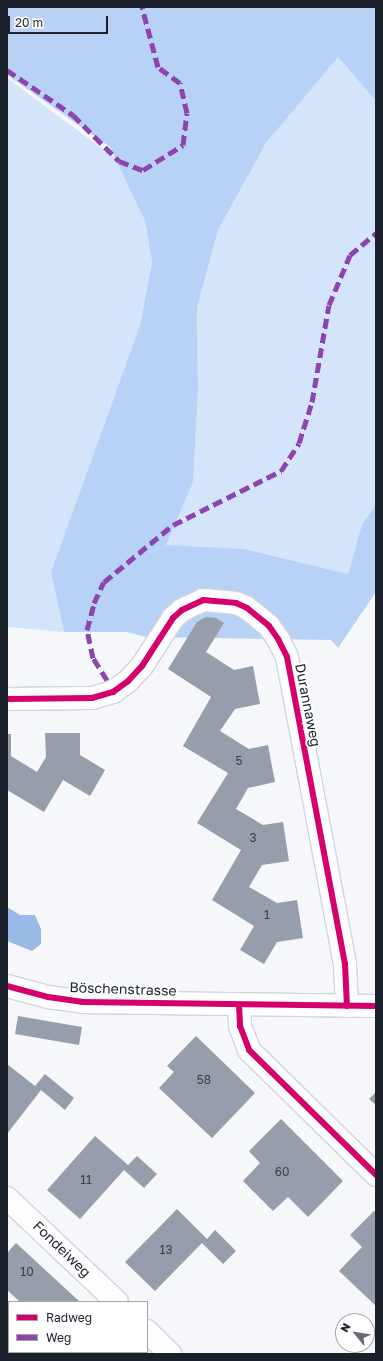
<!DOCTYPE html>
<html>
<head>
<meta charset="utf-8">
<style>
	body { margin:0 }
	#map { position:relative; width:383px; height:1361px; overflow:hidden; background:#f5f7fa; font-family:"Golos Text",sans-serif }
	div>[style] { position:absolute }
	.green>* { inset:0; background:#d4e4fb }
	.forest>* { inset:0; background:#b8d2f7 }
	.water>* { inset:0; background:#99b9e6 }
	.building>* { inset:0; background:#959eaa }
	.roads { filter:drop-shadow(1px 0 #d0d5dc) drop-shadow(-1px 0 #d0d5dc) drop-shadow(0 1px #d0d5dc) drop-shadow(0 -1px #d0d5dc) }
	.minor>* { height:22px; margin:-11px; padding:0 11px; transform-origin:11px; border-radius:11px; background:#fefefe }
	.quiet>* { height:5px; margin-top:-2.5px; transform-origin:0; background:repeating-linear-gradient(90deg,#8e44ad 0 10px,transparent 0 15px) }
	.cycleway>* { height:6px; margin:-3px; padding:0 3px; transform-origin:3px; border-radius:3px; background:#d6006c }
	span { translate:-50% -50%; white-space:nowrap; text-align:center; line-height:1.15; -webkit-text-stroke:4px #fff; paint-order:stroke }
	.number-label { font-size:12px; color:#39404b }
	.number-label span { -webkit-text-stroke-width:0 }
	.street-label { font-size:14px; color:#1a212b }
	.frame { position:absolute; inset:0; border:8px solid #1a212b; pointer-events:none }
	.legend { position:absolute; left:8px; top:1301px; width:140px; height:52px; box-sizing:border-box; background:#fff; border:1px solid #a3a6aa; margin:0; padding:5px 7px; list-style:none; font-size:12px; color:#1a212b }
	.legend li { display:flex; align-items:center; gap:8px; height:20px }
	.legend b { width:20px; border:1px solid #a3a6aa }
	.north { position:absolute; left:335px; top:1313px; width:40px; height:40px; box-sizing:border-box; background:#fff; border:1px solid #a3a6aa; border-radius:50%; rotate:300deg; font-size:11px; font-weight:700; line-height:16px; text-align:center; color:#1a212b }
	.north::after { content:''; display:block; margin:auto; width:14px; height:18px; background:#676c73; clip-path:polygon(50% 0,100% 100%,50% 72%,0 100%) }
	.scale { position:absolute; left:8px; top:16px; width:100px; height:18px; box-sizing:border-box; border:2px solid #1a212b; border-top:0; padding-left:5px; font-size:12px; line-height:14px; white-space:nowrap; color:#1a212b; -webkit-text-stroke:3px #fff; paint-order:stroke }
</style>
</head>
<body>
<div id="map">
	<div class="green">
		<div style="clip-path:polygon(338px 56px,376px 101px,376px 505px,362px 524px,348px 574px,245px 549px,165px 546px,193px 482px,198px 391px,197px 308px,218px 230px,266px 143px)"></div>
		<div style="clip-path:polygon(7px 78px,119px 161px,145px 221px,152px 262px,140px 325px,51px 572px,64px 632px,7px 627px)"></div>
	</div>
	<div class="forest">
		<div style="clip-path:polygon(7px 7px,376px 7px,376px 101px,338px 57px,266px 143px,218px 230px,197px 308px,198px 391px,193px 482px,166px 545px,245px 549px,348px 574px,362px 524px,376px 505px,376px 592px,338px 648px,331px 640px,146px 637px,127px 632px,64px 632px,51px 572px,140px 325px,152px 262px,145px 221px,110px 147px,7px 75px)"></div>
	</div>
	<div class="water">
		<div style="clip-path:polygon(7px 907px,20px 915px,35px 915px,41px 929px,41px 944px,32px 951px,7px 941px)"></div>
	</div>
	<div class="building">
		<div style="clip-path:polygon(206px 617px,216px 618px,224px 623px,206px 652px,234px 670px,253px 666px,260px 704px,235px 709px,220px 731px,249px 749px,268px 745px,275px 782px,248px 788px,236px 809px,263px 825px,283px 822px,289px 861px,262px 865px,249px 887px,277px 903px,297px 900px,303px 938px,277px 942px,264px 964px,240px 950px,254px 926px,212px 900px,241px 850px,197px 823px,228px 773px,183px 746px,211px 697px,168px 669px,197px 622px)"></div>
		<div style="clip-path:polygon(45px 733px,80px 733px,80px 755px,105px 770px,90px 796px,63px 780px,44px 812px,7px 790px,7px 734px,11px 734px,11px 756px,37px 772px,46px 757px)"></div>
		<div style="clip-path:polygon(18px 1016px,82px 1027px,79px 1045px,15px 1034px)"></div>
		<div style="clip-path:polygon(196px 1036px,255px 1093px,212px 1138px,159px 1088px,174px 1072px,167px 1066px)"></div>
		<div style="clip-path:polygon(7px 1064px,35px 1086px,45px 1074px,74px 1098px,65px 1110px,41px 1090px,7px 1134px)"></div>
		<div style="clip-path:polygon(376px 1092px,376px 1105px,369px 1099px)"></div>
		<div style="clip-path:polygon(281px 1119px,343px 1181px,308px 1217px,288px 1197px,273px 1211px,243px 1181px,260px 1163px,249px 1151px)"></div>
		<div style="clip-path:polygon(95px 1136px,128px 1165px,137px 1156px,157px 1174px,144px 1188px,124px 1170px,80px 1219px,47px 1190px)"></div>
		<div style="clip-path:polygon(177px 1209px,207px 1239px,215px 1230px,236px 1251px,223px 1264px,202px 1243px,155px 1291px,125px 1262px)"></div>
		<div style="clip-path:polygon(374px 1211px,376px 1213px,376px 1306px,339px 1271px,362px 1247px,350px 1235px)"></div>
		<div style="clip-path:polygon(16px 1243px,79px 1301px,78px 1302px,20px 1302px,7px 1290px,7px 1253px)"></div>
		<div style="clip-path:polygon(75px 1352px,130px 1352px,132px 1354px,73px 1354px)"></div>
	</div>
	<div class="roads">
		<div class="minor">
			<div style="left:7px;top:699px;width:85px;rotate:-0.7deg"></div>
			<div style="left:92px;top:698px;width:22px;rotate:-16deg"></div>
			<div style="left:113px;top:692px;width:19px;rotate:-36deg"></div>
			<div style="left:128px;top:681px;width:21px;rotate:-47deg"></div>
			<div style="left:142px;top:666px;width:57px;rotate:-57.1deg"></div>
			<div style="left:173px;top:618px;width:12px;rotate:-42deg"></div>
			<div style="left:182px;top:610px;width:23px;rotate:-25deg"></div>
			<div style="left:203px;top:600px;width:33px;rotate:5deg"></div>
			<div style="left:236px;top:603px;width:12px;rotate:24deg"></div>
			<div style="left:247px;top:608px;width:28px;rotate:39deg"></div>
			<div style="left:269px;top:626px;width:16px;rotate:55deg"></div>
			<div style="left:278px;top:639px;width:20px;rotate:63deg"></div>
			<div style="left:287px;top:657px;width:312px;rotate:79.3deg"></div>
			<div style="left:345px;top:964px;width:42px;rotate:87.3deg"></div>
			<div style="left:7px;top:986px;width:42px;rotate:15deg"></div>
			<div style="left:48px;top:997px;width:34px;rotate:8deg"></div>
			<div style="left:82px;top:1002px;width:294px;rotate:0.8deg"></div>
			<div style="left:239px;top:1005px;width:21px;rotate:87deg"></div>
			<div style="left:240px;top:1026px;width:26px;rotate:69deg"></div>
			<div style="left:249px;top:1050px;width:178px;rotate:44.5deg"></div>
			<div style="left:7px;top:1198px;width:151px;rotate:43.4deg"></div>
			<div style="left:147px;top:1331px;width:33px;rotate:45deg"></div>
		</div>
	</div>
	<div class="quiet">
		<div style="left:7px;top:70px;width:80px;rotate:34.3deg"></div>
		<div style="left:73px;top:115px;width:65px;rotate:45deg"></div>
		<div style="left:119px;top:161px;width:26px;rotate:21deg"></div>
		<div style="left:143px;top:170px;width:47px;rotate:-32deg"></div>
		<div style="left:183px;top:145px;width:32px;rotate:-83deg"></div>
		<div style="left:187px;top:113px;width:31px;rotate:-103deg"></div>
		<div style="left:180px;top:83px;width:27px;rotate:-144deg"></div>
		<div style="left:158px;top:67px;width:62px;rotate:-104.9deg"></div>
		<div style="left:107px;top:680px;width:26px;rotate:-122deg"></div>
		<div style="left:93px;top:658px;width:29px;rotate:-102deg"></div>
		<div style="left:87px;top:630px;width:28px;rotate:-75deg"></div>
		<div style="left:94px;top:603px;width:23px;rotate:-65deg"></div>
		<div style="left:104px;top:582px;width:89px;rotate:-39.6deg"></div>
		<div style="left:173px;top:525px;width:121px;rotate:-26.6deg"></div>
		<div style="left:281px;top:471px;width:33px;rotate:-57deg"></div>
		<div style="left:299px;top:443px;width:43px;rotate:-72.4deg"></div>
		<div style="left:312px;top:402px;width:98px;rotate:-80.1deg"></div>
		<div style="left:329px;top:305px;width:54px;rotate:-67.2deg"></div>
		<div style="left:350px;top:255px;width:34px;rotate:-40deg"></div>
	</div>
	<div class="cycleway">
		<div style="left:7px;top:699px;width:85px;rotate:-0.7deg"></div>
		<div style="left:92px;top:698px;width:22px;rotate:-16deg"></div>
		<div style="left:113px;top:692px;width:19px;rotate:-36deg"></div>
		<div style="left:128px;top:681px;width:21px;rotate:-47deg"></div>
		<div style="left:142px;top:666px;width:57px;rotate:-57.1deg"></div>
		<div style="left:173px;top:618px;width:12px;rotate:-42deg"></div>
		<div style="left:182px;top:610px;width:23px;rotate:-25deg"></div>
		<div style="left:203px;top:600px;width:33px;rotate:5deg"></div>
		<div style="left:236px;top:603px;width:12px;rotate:24deg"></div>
		<div style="left:247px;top:608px;width:28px;rotate:39deg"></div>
		<div style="left:269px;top:626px;width:16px;rotate:55deg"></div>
		<div style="left:278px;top:639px;width:20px;rotate:63deg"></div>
		<div style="left:287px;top:657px;width:312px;rotate:79.3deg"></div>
		<div style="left:345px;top:964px;width:42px;rotate:87.3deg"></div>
		<div style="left:7px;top:986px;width:42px;rotate:15deg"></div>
		<div style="left:48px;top:997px;width:34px;rotate:8deg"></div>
		<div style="left:82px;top:1002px;width:294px;rotate:0.8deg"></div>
		<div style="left:239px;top:1005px;width:21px;rotate:87deg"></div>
		<div style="left:240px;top:1026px;width:26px;rotate:69deg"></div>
		<div style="left:249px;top:1050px;width:178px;rotate:44.5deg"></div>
	</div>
	<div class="number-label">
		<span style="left:239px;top:761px">5</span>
		<span style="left:253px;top:838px">3</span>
		<span style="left:267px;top:915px">1</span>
		<span style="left:204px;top:1080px">58</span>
		<span style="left:282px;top:1172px">60</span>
		<span style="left:86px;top:1180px">11</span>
		<span style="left:166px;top:1250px">13</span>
		<span style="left:27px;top:1272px">10</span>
	</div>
	<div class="street-label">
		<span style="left:308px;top:705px;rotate:79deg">Durannaweg</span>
		<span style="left:123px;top:989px;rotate:2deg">Böschenstrasse</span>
		<span style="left:62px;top:1249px;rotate:44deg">Fondeiweg</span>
	</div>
	<div class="frame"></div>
	<ul class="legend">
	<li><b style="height:5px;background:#d6006c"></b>Radweg</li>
	<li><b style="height:5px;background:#8e44ad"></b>Weg</li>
	</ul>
	<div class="north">N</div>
	<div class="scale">20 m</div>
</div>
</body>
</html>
